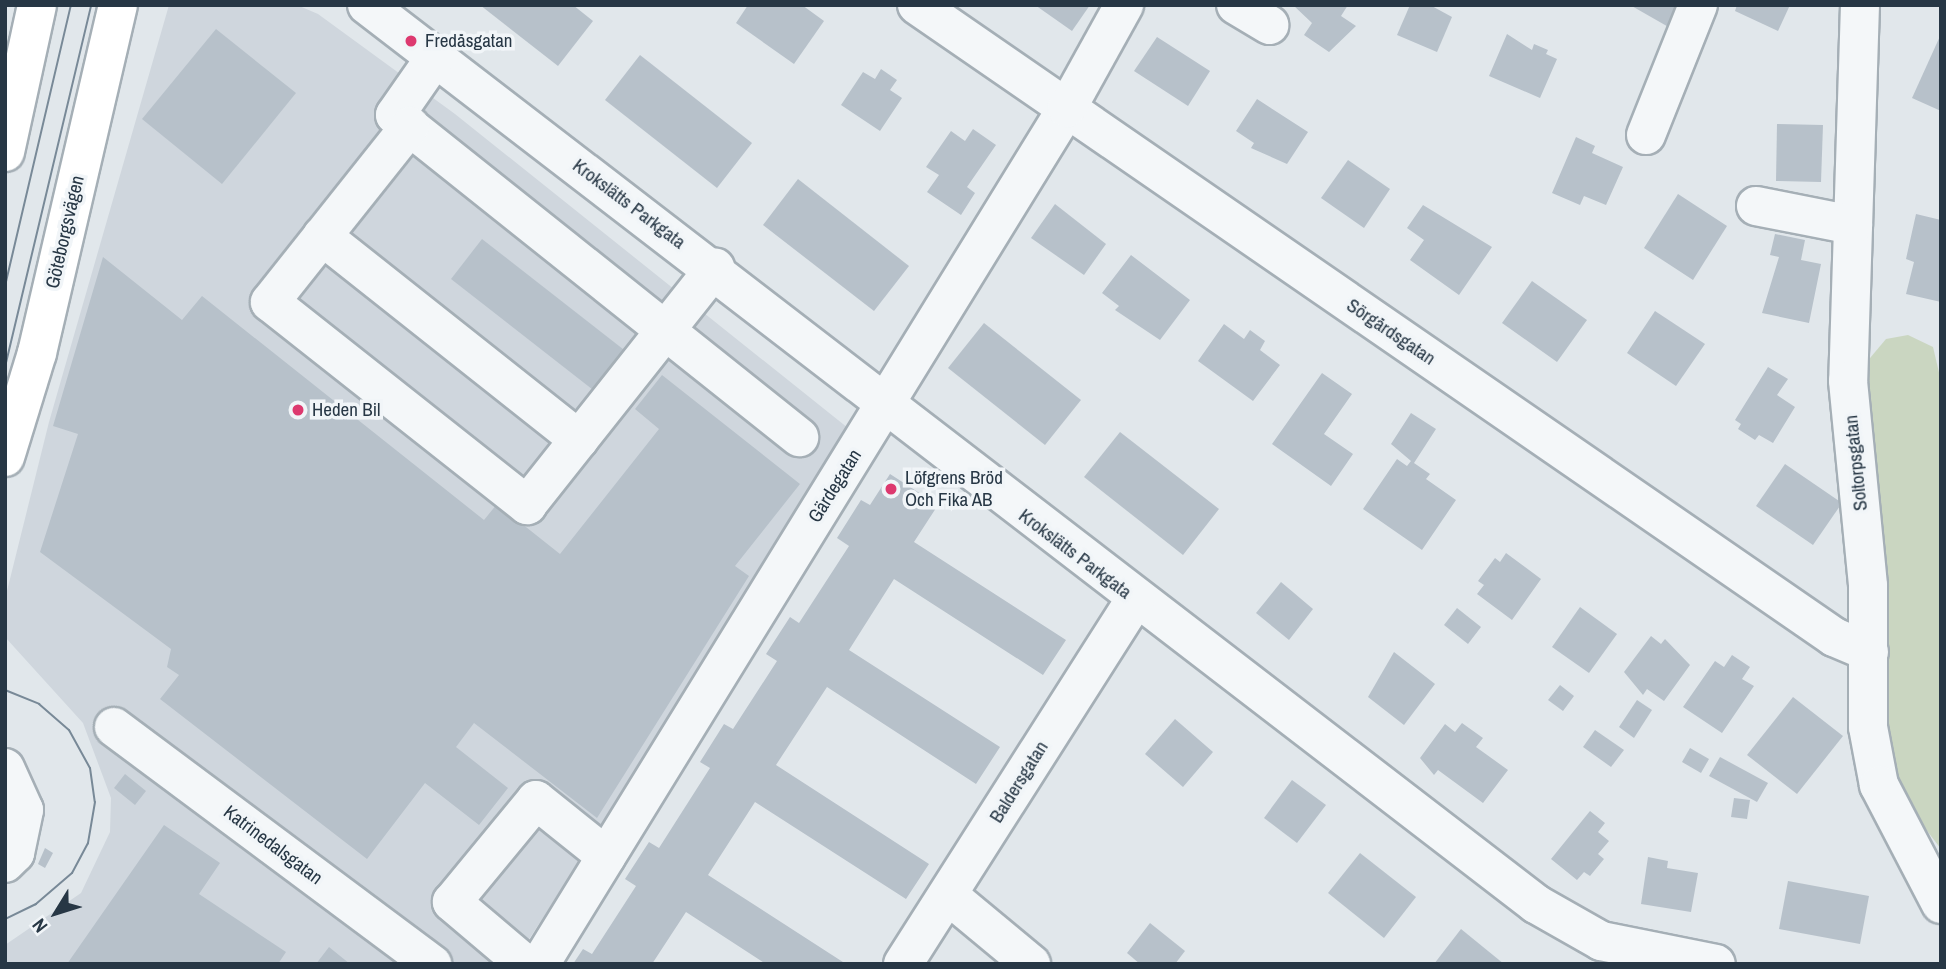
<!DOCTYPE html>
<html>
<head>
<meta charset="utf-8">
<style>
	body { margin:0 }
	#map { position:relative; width:1946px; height:969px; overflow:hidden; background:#e1e7eb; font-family:"Archivo Narrow",sans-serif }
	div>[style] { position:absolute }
	.built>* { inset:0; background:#cfd6dd }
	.green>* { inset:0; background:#cad6c1 }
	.building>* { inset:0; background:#b7c1ca }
	.roads { filter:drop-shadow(2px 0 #a5afb6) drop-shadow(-2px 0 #a5afb6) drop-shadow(0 2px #a5afb6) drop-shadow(0 -2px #a5afb6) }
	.minor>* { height:38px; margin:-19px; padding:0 19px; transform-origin:19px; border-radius:19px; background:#f4f7f9 }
	.major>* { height:38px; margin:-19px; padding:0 19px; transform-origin:19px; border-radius:19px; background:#fff }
	.tram>* { height:2px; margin:-1px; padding:0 1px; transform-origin:1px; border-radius:1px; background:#788997 }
	.dots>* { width:19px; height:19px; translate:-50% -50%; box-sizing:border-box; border:4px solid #f1f5f8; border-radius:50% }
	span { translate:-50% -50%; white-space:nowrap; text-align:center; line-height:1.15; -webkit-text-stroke:7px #f1f5f8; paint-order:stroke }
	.poi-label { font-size:19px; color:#273745 }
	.left { translate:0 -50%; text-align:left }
	.street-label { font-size:19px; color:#273745 }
	.frame { position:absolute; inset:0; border:7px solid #273745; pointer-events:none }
	.north { position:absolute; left:21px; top:878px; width:70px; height:70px; -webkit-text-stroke:5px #f1f5f8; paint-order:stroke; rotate:232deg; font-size:19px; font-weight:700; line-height:28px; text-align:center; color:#273745 }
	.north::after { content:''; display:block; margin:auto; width:24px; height:32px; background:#273745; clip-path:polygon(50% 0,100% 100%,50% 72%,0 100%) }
</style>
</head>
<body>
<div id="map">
	<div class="built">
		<div style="clip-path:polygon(169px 5px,297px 5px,318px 14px,455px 114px,848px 428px,759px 583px,513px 964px,5px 964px,5px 945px,81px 893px,110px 832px,111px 798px,83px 723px,5px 637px,5px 599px,49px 422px)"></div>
	</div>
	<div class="green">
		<div style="clip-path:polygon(1908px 335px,1933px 347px,1941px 381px,1941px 849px,1901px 797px,1882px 717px,1865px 364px,1886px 339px)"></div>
	</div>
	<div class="building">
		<div style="clip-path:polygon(480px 5px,573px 5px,593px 21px,558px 66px)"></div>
		<div style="clip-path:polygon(748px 5px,802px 5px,824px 21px,794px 64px,736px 23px)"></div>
		<div style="clip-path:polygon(1035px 5px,1090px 5px,1072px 31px)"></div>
		<div style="clip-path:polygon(1293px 5px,1348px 5px,1341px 16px,1356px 26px,1329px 52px,1304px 35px,1312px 23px)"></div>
		<div style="clip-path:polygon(1410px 5px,1430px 5px,1452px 17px,1437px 52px,1397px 35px)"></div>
		<div style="clip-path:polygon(1630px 5px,1683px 5px,1672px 29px)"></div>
		<div style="clip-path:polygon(1737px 5px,1790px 5px,1778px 31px,1735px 11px)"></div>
		<div style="clip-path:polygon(216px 29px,296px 93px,222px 184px,142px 119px)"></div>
		<div style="clip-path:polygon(1507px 34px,1532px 50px,1534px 44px,1548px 50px,1546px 54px,1557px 59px,1540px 98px,1489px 76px)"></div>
		<div style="clip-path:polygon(1941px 34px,1941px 111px,1912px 98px)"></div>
		<div style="clip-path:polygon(1157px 37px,1210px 71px,1188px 106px,1134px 71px)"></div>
		<div style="clip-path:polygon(640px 55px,752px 143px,717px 188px,605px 100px)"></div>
		<div style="clip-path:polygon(881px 69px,897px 80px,890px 90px,902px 98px,880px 131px,841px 105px,863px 72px,875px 79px)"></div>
		<div style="clip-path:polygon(1257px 99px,1308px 132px,1287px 164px,1251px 148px,1254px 143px,1236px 131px)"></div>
		<div style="clip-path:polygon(1777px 124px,1823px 125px,1821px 182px,1776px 181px)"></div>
		<div style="clip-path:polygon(973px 129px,996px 145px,967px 187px,975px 193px,961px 215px,927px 192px,939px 175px,926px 167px,951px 131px,965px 141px)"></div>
		<div style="clip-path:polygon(1576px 137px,1595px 146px,1592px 153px,1623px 167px,1606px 205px,1584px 196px,1580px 205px,1552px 193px)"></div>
		<div style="clip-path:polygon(1348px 160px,1390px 189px,1364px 228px,1321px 198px)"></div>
		<div style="clip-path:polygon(798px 179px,909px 266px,874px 311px,763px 225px)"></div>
		<div style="clip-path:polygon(1678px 194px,1727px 226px,1693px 280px,1644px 248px)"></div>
		<div style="clip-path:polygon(1055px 204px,1106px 244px,1084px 275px,1031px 238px)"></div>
		<div style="clip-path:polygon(1423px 205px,1492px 247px,1459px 295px,1410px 260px,1424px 240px,1407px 228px)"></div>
		<div style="clip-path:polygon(1916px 214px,1941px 220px,1941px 302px,1906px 294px,1914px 262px,1906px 259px)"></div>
		<div style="clip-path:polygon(1775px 234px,1805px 240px,1801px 260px,1821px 264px,1809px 323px,1762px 313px,1779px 257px,1770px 255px)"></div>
		<div style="clip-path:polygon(482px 239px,628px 353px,597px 393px,451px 279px)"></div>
		<div style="clip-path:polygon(1131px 255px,1190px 300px,1160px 340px,1115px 310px,1119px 306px,1102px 293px)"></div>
		<div style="clip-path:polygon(103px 257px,182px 320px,202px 296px,484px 520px,497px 504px,560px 554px,659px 429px,635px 409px,662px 375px,800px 484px,735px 566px,749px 576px,597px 818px,474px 723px,456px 747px,508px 788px,479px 825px,425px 783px,367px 859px,160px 699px,179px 675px,167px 667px,171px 649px,40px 552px,78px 434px,53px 426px)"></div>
		<div style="clip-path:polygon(1532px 281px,1587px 320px,1557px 362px,1502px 323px)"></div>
		<div style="clip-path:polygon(1655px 311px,1705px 344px,1676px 386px,1627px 353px)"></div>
		<div style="clip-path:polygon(984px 323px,1081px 400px,1045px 445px,948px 368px)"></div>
		<div style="clip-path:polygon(1224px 324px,1244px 339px,1250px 330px,1265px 341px,1260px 350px,1280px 365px,1253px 401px,1198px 361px)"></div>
		<div style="clip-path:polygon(1768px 367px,1788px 379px,1777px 395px,1795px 407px,1773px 443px,1759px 435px,1755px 440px,1738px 429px,1741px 424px,1735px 420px)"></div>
		<div style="clip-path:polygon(1322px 373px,1352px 394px,1324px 434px,1353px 454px,1331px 486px,1272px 444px)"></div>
		<div style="clip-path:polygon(1411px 413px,1436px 429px,1414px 463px,1430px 474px,1426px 479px,1456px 500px,1422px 550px,1363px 509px,1397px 459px,1407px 466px,1411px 461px,1391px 444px)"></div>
		<div style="clip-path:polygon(1120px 432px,1219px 509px,1183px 555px,1084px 477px)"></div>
		<div style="clip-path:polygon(1785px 464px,1842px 503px,1813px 545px,1756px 506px)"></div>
		<div style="clip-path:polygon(890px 474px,938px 505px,914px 542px,1066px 640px,1043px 675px,894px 579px,849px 650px,1000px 747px,976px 784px,827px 687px,776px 765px,929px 864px,906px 899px,755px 802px,708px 875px,846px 964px,766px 964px,686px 912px,652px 964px,573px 964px,583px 949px,592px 954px,636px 886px,625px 879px,649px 842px,659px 848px,710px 768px,700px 762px,724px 724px,733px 729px,777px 661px,766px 654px,790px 617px,799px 623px,849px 546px,837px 538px,861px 500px,870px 505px)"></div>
		<div style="clip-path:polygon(1506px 553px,1541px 579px,1512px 620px,1477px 594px,1484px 585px,1478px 581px,1495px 558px,1500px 562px)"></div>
		<div style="clip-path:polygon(1281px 582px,1313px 609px,1289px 640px,1256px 613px)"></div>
		<div style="clip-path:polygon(1580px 607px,1617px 634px,1589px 673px,1552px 647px)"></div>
		<div style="clip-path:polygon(1457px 608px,1481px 627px,1468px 644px,1444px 625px)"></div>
		<div style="clip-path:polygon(1651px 636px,1661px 644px,1665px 639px,1690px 665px,1664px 701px,1647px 689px,1643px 695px,1624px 672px)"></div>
		<div style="clip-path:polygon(1394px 652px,1435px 684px,1404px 725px,1368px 697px)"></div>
		<div style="clip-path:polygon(1732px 655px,1750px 667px,1742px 679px,1754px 686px,1722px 733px,1683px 707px,1715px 661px,1724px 667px)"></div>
		<div style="clip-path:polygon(1560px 685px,1574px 696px,1563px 711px,1548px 700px)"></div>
		<div style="clip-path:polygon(1793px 697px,1843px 736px,1797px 794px,1747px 755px)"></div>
		<div style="clip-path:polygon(1637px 700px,1652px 710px,1634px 738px,1619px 727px)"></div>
		<div style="clip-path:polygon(1175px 719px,1213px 752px,1183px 787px,1145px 754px)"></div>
		<div style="clip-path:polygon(1462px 723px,1483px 738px,1476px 747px,1508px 770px,1483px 803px,1438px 770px,1434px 775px,1420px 758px,1445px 724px,1455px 732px)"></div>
		<div style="clip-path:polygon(1595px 730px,1624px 750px,1611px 767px,1583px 747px)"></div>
		<div style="clip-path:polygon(1690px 748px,1709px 759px,1701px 773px,1682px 762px)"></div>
		<div style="clip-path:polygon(1720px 757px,1768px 783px,1757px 802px,1709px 776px)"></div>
		<div style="clip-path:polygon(125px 774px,146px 791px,135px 805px,114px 788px)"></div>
		<div style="clip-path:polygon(1292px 780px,1326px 805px,1297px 843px,1264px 818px)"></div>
		<div style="clip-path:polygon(1734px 798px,1750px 800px,1747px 819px,1731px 817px)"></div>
		<div style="clip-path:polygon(1590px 811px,1605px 823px,1598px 832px,1609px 841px,1598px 854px,1604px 859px,1590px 876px,1584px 872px,1577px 880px,1551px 859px)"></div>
		<div style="clip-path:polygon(164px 825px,220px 863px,199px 894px,286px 952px,278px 964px,67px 964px)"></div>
		<div style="clip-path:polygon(45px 848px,53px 853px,45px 868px,38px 864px)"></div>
		<div style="clip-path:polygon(1360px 853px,1416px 897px,1384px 938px,1328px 893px)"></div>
		<div style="clip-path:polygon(1648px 857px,1668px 861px,1667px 868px,1698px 873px,1691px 912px,1641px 904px)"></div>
		<div style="clip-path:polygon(1788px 881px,1869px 896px,1860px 944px,1779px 929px)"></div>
		<div style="clip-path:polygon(1150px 923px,1185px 951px,1175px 964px,1140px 964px,1127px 953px)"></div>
		<div style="clip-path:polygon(1461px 929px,1504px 964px,1434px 964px)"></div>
		<div style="clip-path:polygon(329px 947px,350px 964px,316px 964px)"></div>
	</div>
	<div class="roads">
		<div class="minor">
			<div style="left:367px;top:5px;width:1475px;rotate:37.56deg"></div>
			<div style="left:1536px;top:904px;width:75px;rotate:29.6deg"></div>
			<div style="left:1601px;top:941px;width:117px;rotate:11.3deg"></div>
			<div style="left:917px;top:5px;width:1114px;rotate:34.57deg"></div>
			<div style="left:1834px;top:637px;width:38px;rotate:23deg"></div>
			<div style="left:1236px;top:5px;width:39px;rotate:31deg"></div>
			<div style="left:1860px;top:5px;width:376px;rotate:91.8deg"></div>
			<div style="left:1848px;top:381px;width:206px;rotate:84.4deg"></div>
			<div style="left:1868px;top:586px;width:141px;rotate:90deg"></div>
			<div style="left:1868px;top:727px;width:59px;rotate:79.3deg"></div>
			<div style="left:1879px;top:785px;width:134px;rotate:62.5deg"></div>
			<div style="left:434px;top:59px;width:68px;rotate:124.9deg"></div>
			<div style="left:395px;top:115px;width:517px;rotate:38.56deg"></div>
			<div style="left:410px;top:126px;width:225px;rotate:128.5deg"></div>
			<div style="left:270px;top:302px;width:328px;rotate:38.3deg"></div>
			<div style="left:527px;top:505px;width:303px;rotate:-51.6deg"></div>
			<div style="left:1646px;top:135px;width:140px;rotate:-68.2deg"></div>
			<div style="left:1756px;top:206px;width:99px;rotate:11.1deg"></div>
			<div style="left:322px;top:236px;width:328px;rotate:38.4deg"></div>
			<div style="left:114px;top:727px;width:397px;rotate:36.7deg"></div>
			<div style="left:5px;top:768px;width:46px;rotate:65.7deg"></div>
			<div style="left:24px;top:810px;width:44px;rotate:101.8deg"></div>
			<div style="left:15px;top:853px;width:14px;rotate:135deg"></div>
			<div style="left:948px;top:895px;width:108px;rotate:39.7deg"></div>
			<div style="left:525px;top:964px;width:96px;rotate:-139.7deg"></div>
			<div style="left:452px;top:902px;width:132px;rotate:-50.5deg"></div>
			<div style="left:536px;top:800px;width:90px;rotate:38.7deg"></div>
			<div style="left:540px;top:964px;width:1005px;rotate:-58.38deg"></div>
			<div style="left:1067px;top:108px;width:118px;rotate:-61deg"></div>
			<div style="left:903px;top:964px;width:432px;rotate:-57.5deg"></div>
		</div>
		<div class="major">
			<div style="left:5px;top:152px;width:150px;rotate:-77.7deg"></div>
			<div style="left:5px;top:457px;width:109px;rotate:-72.9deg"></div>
			<div style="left:37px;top:353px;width:357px;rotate:-76.9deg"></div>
		</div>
	</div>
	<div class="tram">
		<div style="left:5px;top:286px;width:289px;rotate:-76.8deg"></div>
		<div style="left:5px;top:367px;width:372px;rotate:-76.6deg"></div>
		<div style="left:5px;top:690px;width:37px;rotate:22deg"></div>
		<div style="left:39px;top:704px;width:40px;rotate:41deg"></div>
		<div style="left:69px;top:730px;width:43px;rotate:61.1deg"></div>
		<div style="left:90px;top:768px;width:34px;rotate:82deg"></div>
		<div style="left:95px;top:802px;width:42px;rotate:99.7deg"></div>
		<div style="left:88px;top:843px;width:34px;rotate:118deg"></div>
		<div style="left:72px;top:873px;width:48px;rotate:139.3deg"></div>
		<div style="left:36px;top:904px;width:34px;rotate:154deg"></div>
	</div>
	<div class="dots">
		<div style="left:411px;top:41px;background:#dd396f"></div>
		<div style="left:298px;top:410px;background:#dd396f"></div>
		<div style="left:891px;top:489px;background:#dd396f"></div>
	</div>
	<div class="poi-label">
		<span class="left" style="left:425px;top:41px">Fredåsgatan</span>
		<span class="left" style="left:312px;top:410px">Heden Bil</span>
		<span class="left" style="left:905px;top:489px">Löfgrens Bröd<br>Och Fika AB</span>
	</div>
	<div class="street-label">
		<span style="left:629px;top:204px;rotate:37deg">Krokslätts Parkgata</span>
		<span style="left:65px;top:232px;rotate:-77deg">Göteborgsvägen</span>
		<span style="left:1391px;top:332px;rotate:34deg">Sörgårdsgatan</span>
		<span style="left:1856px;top:463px;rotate:-96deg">Soltorpsgatan</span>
		<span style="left:835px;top:486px;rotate:-58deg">Gärdegatan</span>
		<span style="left:1075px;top:554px;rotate:37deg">Krokslätts Parkgata</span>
		<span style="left:1019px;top:782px;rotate:-58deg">Baldersgatan</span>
		<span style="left:273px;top:845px;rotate:37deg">Katrinedalsgatan</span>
	</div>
	<div class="frame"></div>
	<div class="north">N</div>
</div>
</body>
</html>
